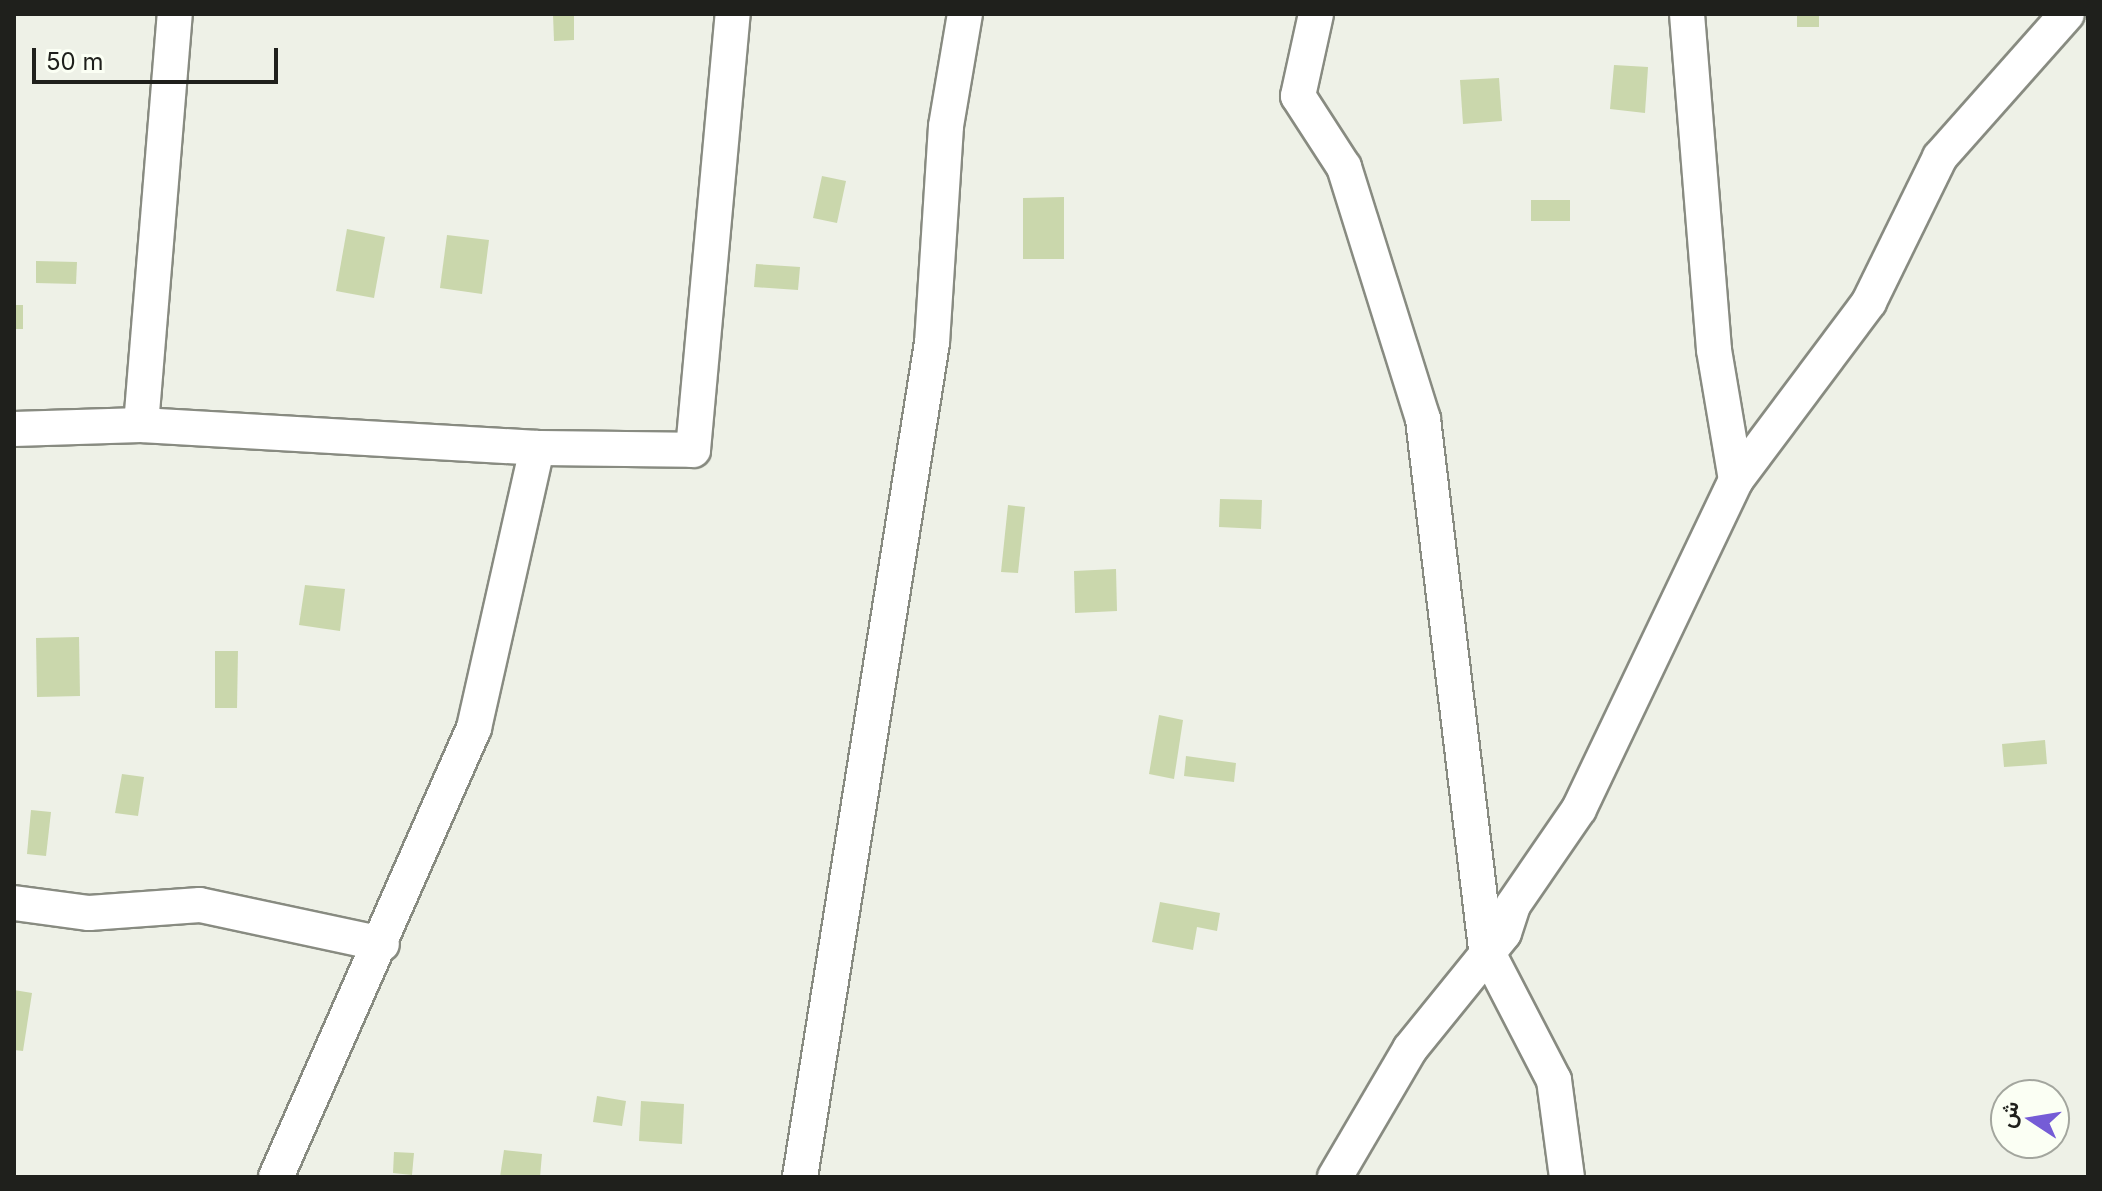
<!DOCTYPE html>
<html>
<head>
<meta charset="utf-8">
<style>
	body { margin:0 }
	#map { position:relative; width:2102px; height:1191px; overflow:hidden; background:#eef1e7; font-family:Inter,Vazirmatn,sans-serif }
	div>[style] { position:absolute }
	.building>* { inset:0; background:#cad7ac }
	.roads { filter:drop-shadow(2px 0 #888b81) drop-shadow(-2px 0 #888b81) drop-shadow(0 2px #888b81) drop-shadow(0 -2px #888b81) }
	.minor>* { height:34px; margin:-17px; padding:0 17px; transform-origin:17px; border-radius:17px; background:#fff }
	span { translate:-50% -50%; white-space:nowrap; text-align:center; line-height:1.15; -webkit-text-stroke:8px #fbfff4; paint-order:stroke }
	.frame { position:absolute; inset:0; border:16px solid #1f201c; pointer-events:none }
	.north { position:absolute; left:1990px; top:1079px; width:80px; height:80px; box-sizing:border-box; background:#fbfff4; border:2px solid #a3a69e; border-radius:50%; rotate:282deg; font-size:22px; font-weight:700; line-height:32px; text-align:center; color:#1f201c }
	.north::after { content:''; display:block; margin:auto; width:28px; height:36px; background:#755cd6; clip-path:polygon(50% 0,100% 100%,50% 72%,0 100%) }
	.scale { position:absolute; left:32px; top:48px; width:246px; height:36px; box-sizing:border-box; border:4px solid #1f201c; border-top:0; padding-left:10px; font-size:24px; line-height:28px; white-space:nowrap; color:#1f201c; -webkit-text-stroke:6px #fbfff4; paint-order:stroke }
</style>
</head>
<body>
<div id="map">
	<div class="building">
		<div style="clip-path:polygon(553px 14px,574px 14px,574px 40px,554px 41px)"></div>
		<div style="clip-path:polygon(1797px 14px,1819px 14px,1819px 27px,1797px 27px)"></div>
		<div style="clip-path:polygon(1614px 65px,1648px 67px,1645px 113px,1610px 109px)"></div>
		<div style="clip-path:polygon(1499px 78px,1502px 121px,1463px 124px,1460px 80px)"></div>
		<div style="clip-path:polygon(822px 176px,846px 181px,837px 223px,813px 218px)"></div>
		<div style="clip-path:polygon(1064px 197px,1064px 259px,1023px 259px,1023px 198px)"></div>
		<div style="clip-path:polygon(1531px 200px,1570px 200px,1570px 221px,1531px 221px)"></div>
		<div style="clip-path:polygon(347px 229px,385px 237px,374px 298px,336px 291px)"></div>
		<div style="clip-path:polygon(447px 235px,489px 240px,482px 294px,440px 288px)"></div>
		<div style="clip-path:polygon(36px 261px,77px 262px,76px 284px,36px 283px)"></div>
		<div style="clip-path:polygon(756px 264px,800px 267px,798px 290px,754px 287px)"></div>
		<div style="clip-path:polygon(14px 305px,23px 305px,23px 329px,14px 329px)"></div>
		<div style="clip-path:polygon(1220px 499px,1262px 500px,1261px 529px,1219px 527px)"></div>
		<div style="clip-path:polygon(1008px 505px,1025px 507px,1018px 573px,1001px 572px)"></div>
		<div style="clip-path:polygon(1116px 569px,1117px 611px,1075px 613px,1074px 571px)"></div>
		<div style="clip-path:polygon(305px 585px,345px 589px,340px 631px,299px 625px)"></div>
		<div style="clip-path:polygon(79px 637px,80px 696px,37px 697px,36px 638px)"></div>
		<div style="clip-path:polygon(215px 651px,238px 651px,237px 708px,215px 708px)"></div>
		<div style="clip-path:polygon(1159px 715px,1183px 720px,1174px 779px,1149px 774px)"></div>
		<div style="clip-path:polygon(2045px 740px,2047px 764px,2004px 767px,2002px 744px)"></div>
		<div style="clip-path:polygon(1186px 756px,1236px 763px,1234px 782px,1184px 776px)"></div>
		<div style="clip-path:polygon(122px 774px,144px 777px,138px 816px,115px 813px)"></div>
		<div style="clip-path:polygon(31px 810px,51px 812px,46px 856px,27px 854px)"></div>
		<div style="clip-path:polygon(1160px 902px,1220px 913px,1217px 931px,1197px 927px,1193px 950px,1152px 942px)"></div>
		<div style="clip-path:polygon(14px 990px,32px 993px,23px 1051px,14px 1050px)"></div>
		<div style="clip-path:polygon(597px 1096px,626px 1101px,622px 1126px,593px 1122px)"></div>
		<div style="clip-path:polygon(641px 1101px,684px 1104px,682px 1144px,639px 1141px)"></div>
		<div style="clip-path:polygon(504px 1150px,542px 1154px,540px 1177px,500px 1177px)"></div>
		<div style="clip-path:polygon(394px 1152px,414px 1153px,412px 1175px,393px 1173px)"></div>
	</div>
	<div class="roads">
		<div class="minor">
			<div style="left:1316px;top:14px;width:84px;rotate:102.4deg"></div>
			<div style="left:1298px;top:96px;width:85px;rotate:57.1deg"></div>
			<div style="left:1344px;top:167px;width:264px;rotate:72.6deg"></div>
			<div style="left:1423px;top:419px;width:534px;rotate:83.22deg"></div>
			<div style="left:1486px;top:949px;width:148px;rotate:62.6deg"></div>
			<div style="left:1554px;top:1080px;width:98px;rotate:82.4deg"></div>
			<div style="left:1687px;top:14px;width:337px;rotate:85.4deg"></div>
			<div style="left:1714px;top:350px;width:132px;rotate:80.4deg"></div>
			<div style="left:141px;top:425px;width:412px;rotate:-85.3deg"></div>
			<div style="left:14px;top:429px;width:127px;rotate:-1.8deg"></div>
			<div style="left:141px;top:425px;width:397px;rotate:3.3deg"></div>
			<div style="left:14px;top:903px;width:76px;rotate:7.6deg"></div>
			<div style="left:89px;top:913px;width:111px;rotate:-4.1deg"></div>
			<div style="left:200px;top:905px;width:186px;rotate:12.1deg"></div>
			<div style="left:276px;top:1177px;width:491px;rotate:-66.2deg"></div>
			<div style="left:474px;top:728px;width:287px;rotate:-77.3deg"></div>
			<div style="left:537px;top:448px;width:156px;rotate:0.7deg"></div>
			<div style="left:693px;top:450px;width:438px;rotate:-84.8deg"></div>
			<div style="left:800px;top:1177px;width:844px;rotate:-81.01deg"></div>
			<div style="left:932px;top:343px;width:217px;rotate:-86.3deg"></div>
			<div style="left:946px;top:126px;width:114px;rotate:-80.4deg"></div>
			<div style="left:1335px;top:1177px;width:148px;rotate:-59.6deg"></div>
			<div style="left:1410px;top:1049px;width:149px;rotate:-51deg"></div>
			<div style="left:1504px;top:933px;width:29px;rotate:-72deg"></div>
			<div style="left:1513px;top:905px;width:116px;rotate:-55.5deg"></div>
			<div style="left:1579px;top:809px;width:365px;rotate:-64.5deg"></div>
			<div style="left:1736px;top:480px;width:222px;rotate:-53.2deg"></div>
			<div style="left:1869px;top:302px;width:161px;rotate:-63.9deg"></div>
			<div style="left:1940px;top:157px;width:191px;rotate:-48.4deg"></div>
		</div>
	</div>
	<div class="frame"></div>
	<div class="north">ش</div>
	<div class="scale">50 m</div>
</div>
</body>
</html>
